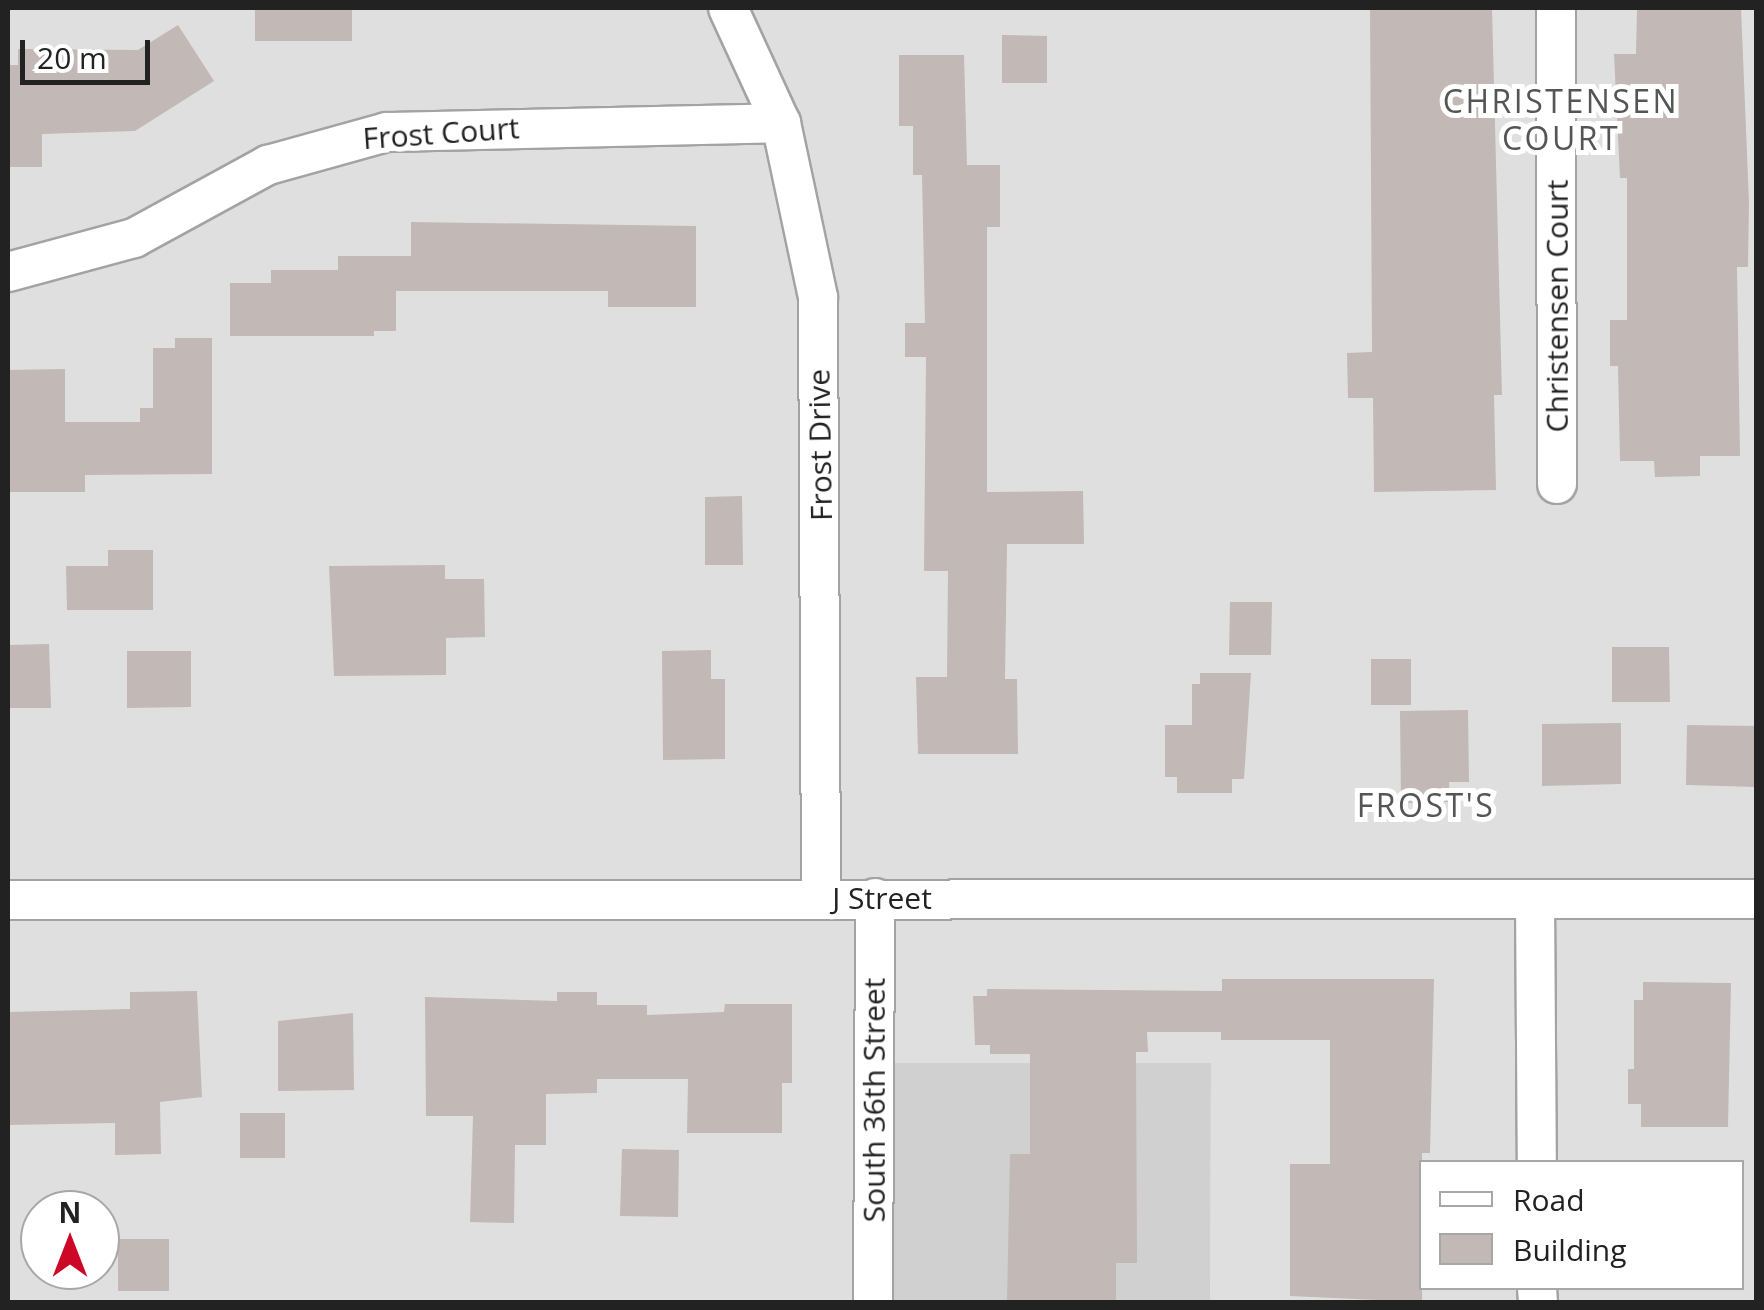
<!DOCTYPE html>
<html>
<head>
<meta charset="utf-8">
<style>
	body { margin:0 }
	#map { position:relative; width:1764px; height:1310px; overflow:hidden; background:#f1ede9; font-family:"Open Sans",sans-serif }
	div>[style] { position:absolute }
	.residential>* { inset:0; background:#e0dfdf }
	.religious>* { inset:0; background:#d0d0d0 }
	.building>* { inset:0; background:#c2b8b5 }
	.roads { filter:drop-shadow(2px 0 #a3a3a3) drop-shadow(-2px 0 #a3a3a3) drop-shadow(0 2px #a3a3a3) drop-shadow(0 -2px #a3a3a3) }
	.minor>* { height:38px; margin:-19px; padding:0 19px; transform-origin:19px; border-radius:19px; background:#fff }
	span { translate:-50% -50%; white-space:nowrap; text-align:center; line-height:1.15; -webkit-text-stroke:10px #fff; paint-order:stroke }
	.street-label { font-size:30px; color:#222 }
	.neighbourhood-label { font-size:32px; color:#555; letter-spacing:2.5px }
	.frame { position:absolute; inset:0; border:10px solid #222; pointer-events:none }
	.legend { position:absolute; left:1419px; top:1160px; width:325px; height:130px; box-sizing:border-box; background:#fff; border:2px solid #a7a7a7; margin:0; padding:12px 18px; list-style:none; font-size:30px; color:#222 }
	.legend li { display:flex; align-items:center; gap:20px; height:50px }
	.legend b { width:50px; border:2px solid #a7a7a7 }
	.north { position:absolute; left:20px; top:1190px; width:100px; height:100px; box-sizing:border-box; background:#fff; border:2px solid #a7a7a7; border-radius:50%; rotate:0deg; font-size:28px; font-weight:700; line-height:40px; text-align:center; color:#222 }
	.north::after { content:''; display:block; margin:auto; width:35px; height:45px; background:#cd0726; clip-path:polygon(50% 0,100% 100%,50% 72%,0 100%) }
	.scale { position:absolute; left:20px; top:40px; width:130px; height:45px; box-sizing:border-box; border:5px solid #222; border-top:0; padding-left:12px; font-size:30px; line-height:35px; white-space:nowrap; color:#222; -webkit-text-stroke:8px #fff; paint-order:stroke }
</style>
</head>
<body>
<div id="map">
	<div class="residential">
		<div style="clip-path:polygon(evenodd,8px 8px,1756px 8px,1756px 1302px,1210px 1302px,1211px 1064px,873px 1302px,8px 1302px,8px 8px,1422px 1162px,1742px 1162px,1742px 1288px,1422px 1288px,1422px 1162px,8px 8px,40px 1210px,100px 1210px,100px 1270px,40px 1270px,40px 1210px)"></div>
	</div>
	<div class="religious">
		<div style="clip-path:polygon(874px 1063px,1211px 1063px,1210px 1302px,874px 1302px)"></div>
	</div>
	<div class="building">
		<div style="clip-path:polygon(255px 8px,352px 8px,352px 41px,255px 41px)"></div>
		<div style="clip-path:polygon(1370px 8px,1492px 8px,1502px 395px,1494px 395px,1496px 490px,1374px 492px,1373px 398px,1348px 398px,1347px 353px,1372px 352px)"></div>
		<div style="clip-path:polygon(1637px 8px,1741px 8px,1749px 202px,1748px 267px,1737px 267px,1740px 456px,1700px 456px,1700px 476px,1655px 477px,1654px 461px,1620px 461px,1618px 366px,1610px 366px,1610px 320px,1627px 320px,1627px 178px,1620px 178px,1614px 54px,1636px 54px)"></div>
		<div style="clip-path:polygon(178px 25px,214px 81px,135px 131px,42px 134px,42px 167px,8px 167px,8px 65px,18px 65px,18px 49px,138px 50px)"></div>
		<div style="clip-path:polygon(1002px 35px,1047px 36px,1047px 83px,1002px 83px)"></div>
		<div style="clip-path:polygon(899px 55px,964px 55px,967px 165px,1000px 165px,1000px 227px,987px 227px,987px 492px,1083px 491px,1084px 544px,1007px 544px,1005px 679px,1017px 679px,1018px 754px,918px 754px,916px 677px,947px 677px,948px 571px,924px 571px,926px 357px,905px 357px,905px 323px,925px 323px,922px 175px,913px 175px,913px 126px,899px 126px)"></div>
		<div style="clip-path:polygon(411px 222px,696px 226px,696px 307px,608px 307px,608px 291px,396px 291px,396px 331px,374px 331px,374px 336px,230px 336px,230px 283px,271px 283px,271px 270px,338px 270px,338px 256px,411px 256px)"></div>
		<div style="clip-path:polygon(175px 338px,212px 338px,212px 474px,85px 475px,85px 492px,8px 492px,8px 370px,65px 369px,65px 422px,140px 422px,140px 408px,153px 408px,153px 348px,175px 348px)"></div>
		<div style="clip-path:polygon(742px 496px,743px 565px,705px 565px,705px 497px)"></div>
		<div style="clip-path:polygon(108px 550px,153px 550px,153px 610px,67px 610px,66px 566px,108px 566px)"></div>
		<div style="clip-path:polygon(445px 565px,445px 579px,484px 579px,485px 637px,446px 638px,446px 675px,334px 676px,329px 566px)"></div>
		<div style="clip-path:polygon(1230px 602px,1272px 602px,1271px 655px,1229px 655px)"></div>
		<div style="clip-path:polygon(49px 644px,51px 708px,8px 708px,8px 645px)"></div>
		<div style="clip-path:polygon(1612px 647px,1669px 647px,1670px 702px,1612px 702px)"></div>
		<div style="clip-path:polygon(711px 650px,711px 679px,725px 679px,725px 759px,663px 760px,662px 651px)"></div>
		<div style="clip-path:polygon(127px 651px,191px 651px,191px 707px,127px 708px)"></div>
		<div style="clip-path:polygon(1371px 659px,1411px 659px,1411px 705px,1371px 705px)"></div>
		<div style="clip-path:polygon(1200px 673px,1251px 673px,1244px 779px,1232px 779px,1232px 793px,1177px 793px,1177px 777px,1165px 777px,1165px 725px,1192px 725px,1192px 684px,1200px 684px)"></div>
		<div style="clip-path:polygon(1468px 710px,1469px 782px,1449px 782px,1450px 802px,1401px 803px,1400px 711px)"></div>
		<div style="clip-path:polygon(1621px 723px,1621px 784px,1542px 786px,1542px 724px)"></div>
		<div style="clip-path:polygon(1687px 725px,1756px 726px,1756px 787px,1686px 785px)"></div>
		<div style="clip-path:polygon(1222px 979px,1434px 979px,1430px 1153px,1422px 1153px,1422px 1302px,1290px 1296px,1290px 1164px,1330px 1164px,1330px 1040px,1221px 1040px,1221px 1032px,1147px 1032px,1148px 1052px,1136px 1052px,1137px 1263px,1116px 1263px,1116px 1302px,1007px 1302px,1010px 1154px,1030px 1154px,1030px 1054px,990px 1054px,990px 1045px,975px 1045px,973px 996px,987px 996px,987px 989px,1222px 991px)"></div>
		<div style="clip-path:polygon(1643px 982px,1731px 983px,1728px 1127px,1641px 1127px,1641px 1104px,1628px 1104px,1628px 1069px,1634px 1069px,1634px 1000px,1643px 1000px)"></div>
		<div style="clip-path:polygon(197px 991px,202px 1097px,160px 1102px,161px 1154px,115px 1155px,115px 1123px,8px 1125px,8px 1012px,130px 1009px,130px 992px)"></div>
		<div style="clip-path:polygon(557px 992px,597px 992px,597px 1005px,647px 1005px,647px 1015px,724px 1012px,725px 1004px,792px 1004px,792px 1083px,782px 1083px,782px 1133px,687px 1133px,688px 1079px,597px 1079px,597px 1093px,546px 1094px,546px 1145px,515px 1145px,514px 1223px,470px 1222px,473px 1116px,426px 1116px,425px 997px,557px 1001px)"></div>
		<div style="clip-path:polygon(353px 1013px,354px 1090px,278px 1091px,278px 1021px)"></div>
		<div style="clip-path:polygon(240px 1113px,285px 1113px,285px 1158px,240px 1158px)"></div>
		<div style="clip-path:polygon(622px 1149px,679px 1150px,678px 1217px,620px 1216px)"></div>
		<div style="clip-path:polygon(118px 1239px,169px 1239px,169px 1291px,118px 1291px)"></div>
	</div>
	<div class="roads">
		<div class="minor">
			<div style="left:728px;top:8px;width:127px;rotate:65.3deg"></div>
			<div style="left:781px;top:123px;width:178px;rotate:78deg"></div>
			<div style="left:818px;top:297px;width:601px;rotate:89.71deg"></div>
			<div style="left:1556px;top:8px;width:476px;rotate:89.9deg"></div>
			<div style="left:8px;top:272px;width:131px;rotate:-15.1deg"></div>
			<div style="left:134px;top:238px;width:153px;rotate:-28.6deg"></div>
			<div style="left:268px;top:165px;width:123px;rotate:-15.5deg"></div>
			<div style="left:387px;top:132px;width:394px;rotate:-1.3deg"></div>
			<div style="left:1535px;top:899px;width:263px;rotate:89.6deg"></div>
			<div style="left:8px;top:900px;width:1748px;rotate:-0.03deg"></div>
			<div style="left:1537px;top:1288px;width:14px;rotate:86deg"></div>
			<div style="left:873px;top:1302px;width:404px;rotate:-89.7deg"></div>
		</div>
	</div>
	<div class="street-label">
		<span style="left:441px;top:133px;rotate:-4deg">Frost Court</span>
		<span style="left:1557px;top:306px;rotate:-90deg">Christensen Court</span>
		<span style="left:820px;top:445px;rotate:-91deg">Frost Drive</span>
		<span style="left:882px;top:898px">J Street</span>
		<span style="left:874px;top:1100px;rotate:-90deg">South 36th Street</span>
	</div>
	<div class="neighbourhood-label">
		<span style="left:1561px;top:120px">CHRISTENSEN<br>COURT</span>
		<span style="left:1426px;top:805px">FROST'S</span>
	</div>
	<div class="frame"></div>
	<ul class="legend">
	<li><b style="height:12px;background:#fff"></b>Road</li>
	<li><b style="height:28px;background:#c2b8b5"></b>Building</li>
	</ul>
	<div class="north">N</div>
	<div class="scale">20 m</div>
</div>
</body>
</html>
